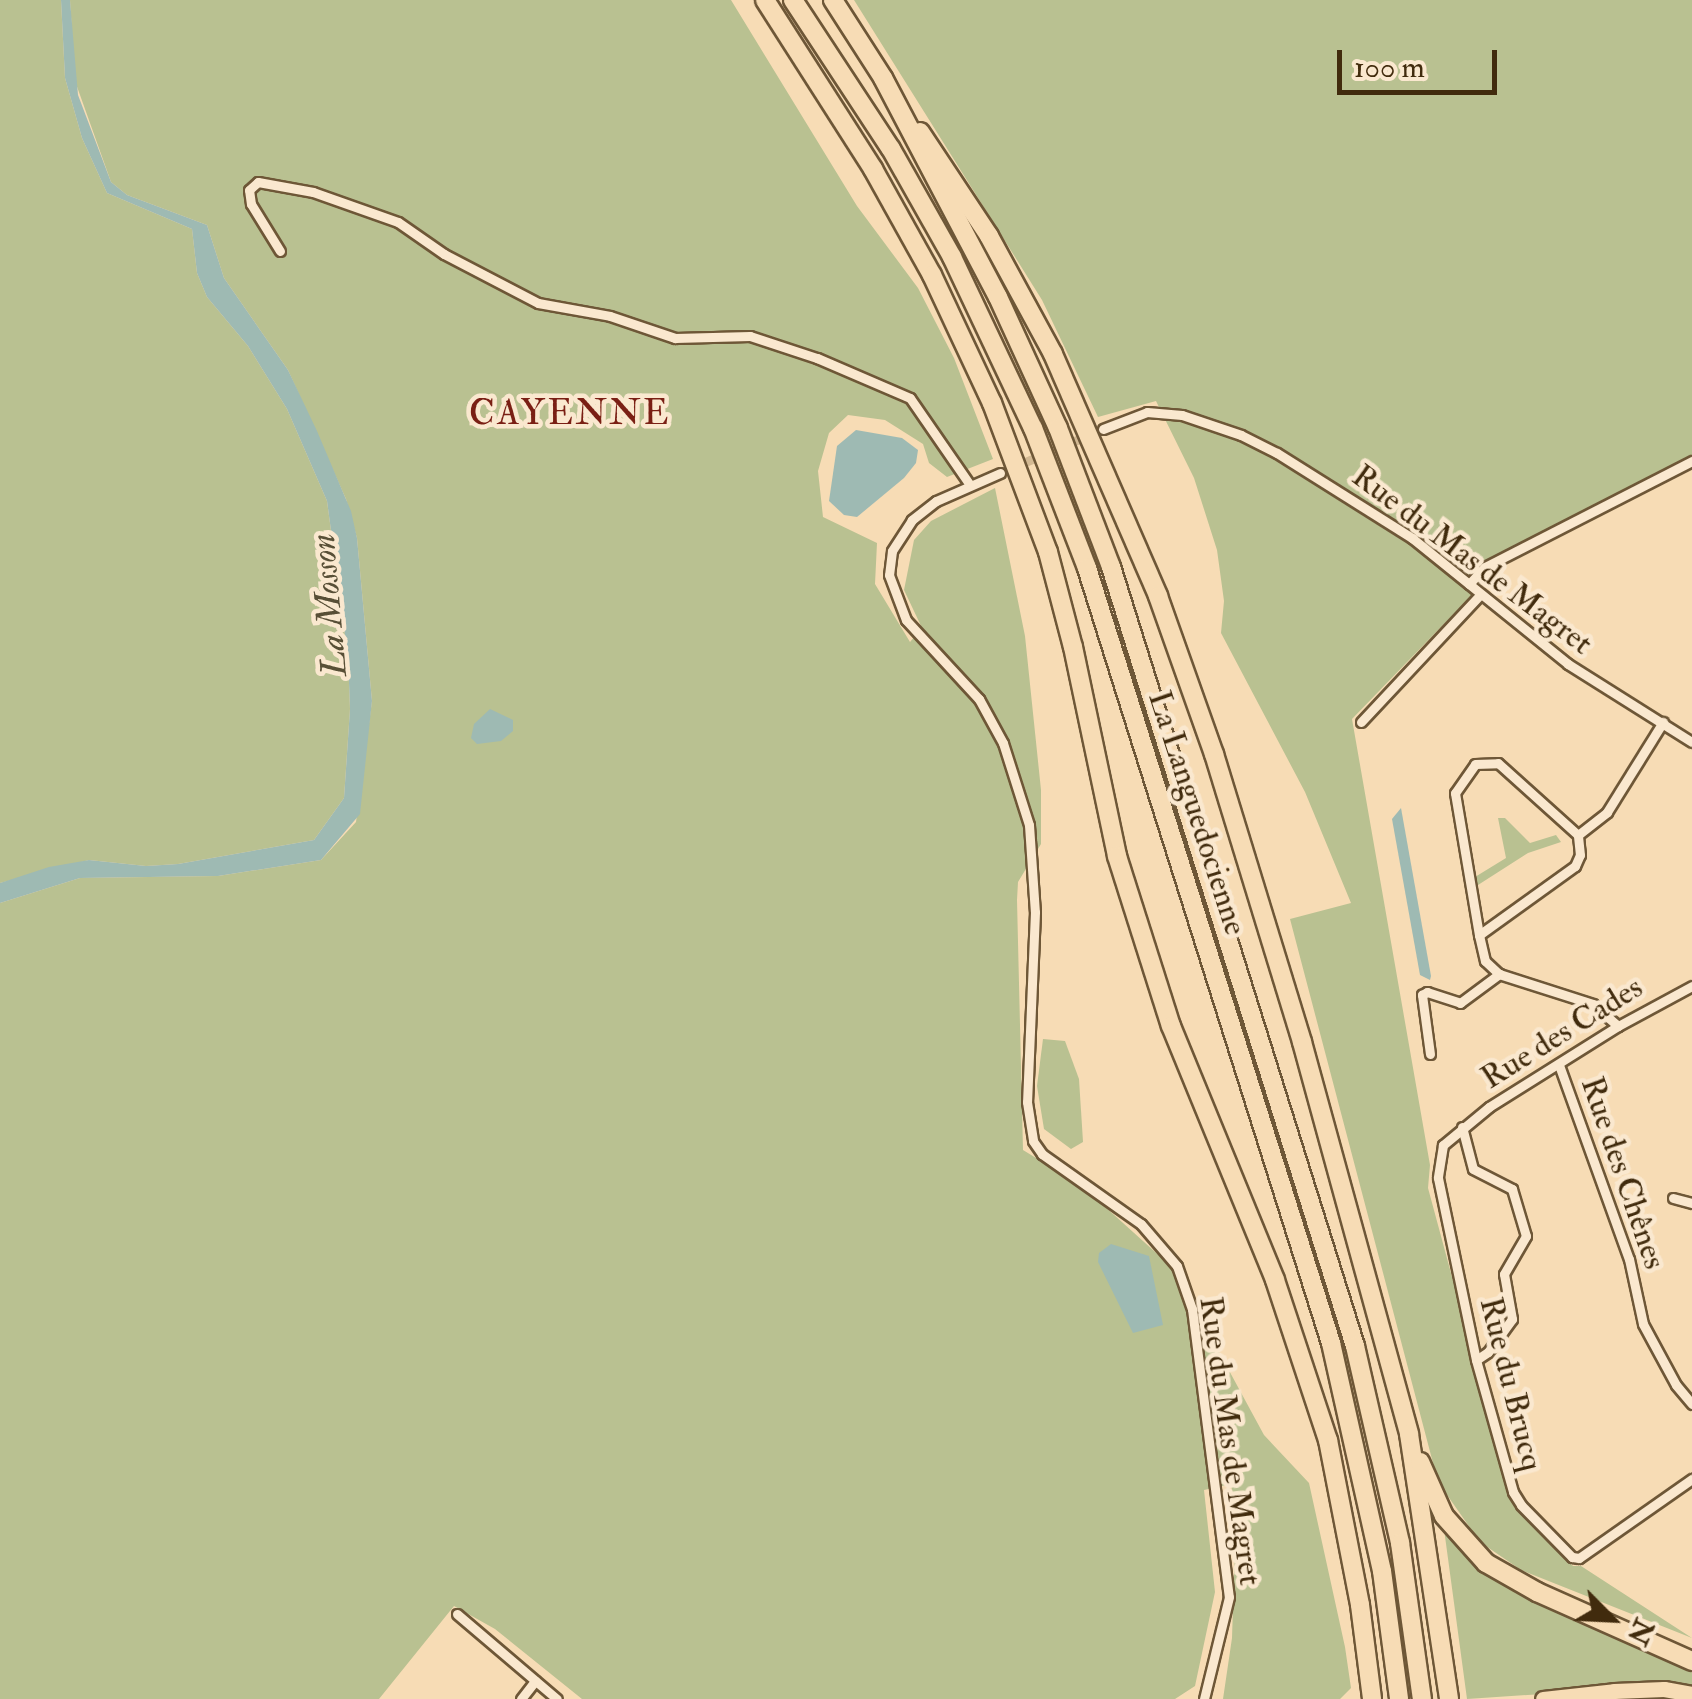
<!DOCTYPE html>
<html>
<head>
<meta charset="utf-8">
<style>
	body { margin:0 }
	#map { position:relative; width:1692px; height:1699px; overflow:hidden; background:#f7dcb5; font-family:"IM FELL Double Pica",serif }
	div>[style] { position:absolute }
	.green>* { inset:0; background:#b9c191 }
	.water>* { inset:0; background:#9ebab3 }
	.minor-tunnel>* { height:9px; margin-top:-4.5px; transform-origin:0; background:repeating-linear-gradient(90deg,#d3b993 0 9px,transparent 0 13.5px) }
	.roads { filter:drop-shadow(2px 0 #6e5737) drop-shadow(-2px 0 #6e5737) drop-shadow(0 2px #6e5737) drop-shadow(0 -2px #6e5737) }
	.minor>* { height:9px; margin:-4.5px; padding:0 4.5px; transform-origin:4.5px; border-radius:4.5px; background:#fae8cf }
	.primary>* { height:15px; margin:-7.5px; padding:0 7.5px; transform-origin:7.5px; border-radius:7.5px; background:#f7dcb5 }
	.motorway>* { height:18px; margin:-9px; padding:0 9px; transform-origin:9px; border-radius:9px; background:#f7dcb5 }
	span { translate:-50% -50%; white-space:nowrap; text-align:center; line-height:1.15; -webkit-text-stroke:9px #fae8cf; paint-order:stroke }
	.street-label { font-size:32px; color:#412b0d }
	.neighbourhood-label { font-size:35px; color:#7a1f14; letter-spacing:2.5px }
	.water-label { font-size:35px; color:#584f36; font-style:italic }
	.north { position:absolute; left:1562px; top:1569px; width:100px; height:100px; -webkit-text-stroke:8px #fae8cf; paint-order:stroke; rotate:114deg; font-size:28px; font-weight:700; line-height:40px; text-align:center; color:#412b0d }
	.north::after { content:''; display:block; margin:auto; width:35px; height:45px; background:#412b0d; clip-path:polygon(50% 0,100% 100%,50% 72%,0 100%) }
	.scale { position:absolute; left:1337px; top:50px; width:160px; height:45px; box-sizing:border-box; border:5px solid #412b0d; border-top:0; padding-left:12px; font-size:30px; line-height:35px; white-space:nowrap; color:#412b0d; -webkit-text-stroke:8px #fae8cf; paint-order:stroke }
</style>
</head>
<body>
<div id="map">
	<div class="green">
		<div style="clip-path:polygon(0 0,61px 0,65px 78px,82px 138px,107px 193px,192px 229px,197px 273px,207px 297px,248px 346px,287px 409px,327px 501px,348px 657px,350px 709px,344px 798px,314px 840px,178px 864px,146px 866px,89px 860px,0 883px)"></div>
		<div style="clip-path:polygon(70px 0,731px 0,857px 206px,918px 288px,954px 358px,993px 459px,947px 477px,929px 463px,923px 444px,885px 420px,848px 415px,829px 433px,818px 471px,823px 517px,877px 543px,875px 584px,910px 642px,922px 628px,904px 590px,914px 540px,931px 521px,995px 488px,1025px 636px,1041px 790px,1041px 844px,1018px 882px,1017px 900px,1023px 1150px,1082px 1186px,1174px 1269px,1264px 1435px,1309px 1483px,1345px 1647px,1351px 1688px,1340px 1699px,1223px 1699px,1232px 1638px,1236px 1515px,1231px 1484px,1204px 1490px,1215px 1592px,1195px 1686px,1175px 1699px,582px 1699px,495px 1629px,454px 1606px,379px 1699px,0 1699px,0 903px,80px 878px,218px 876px,321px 860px,356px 822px,372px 701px,357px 538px,346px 499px,288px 370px,224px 278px,207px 225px,127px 195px,111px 182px,75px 81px)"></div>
		<div style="clip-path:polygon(854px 0,1692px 0,1692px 457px,1479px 567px,1471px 596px,1352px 719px,1430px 1165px,1428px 1188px,1512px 1499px,1573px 1566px,1581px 1566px,1692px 1638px,1521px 1570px,1480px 1542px,1438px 1482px,1290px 919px,1351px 903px,1305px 792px,1221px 633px,1224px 601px,1217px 550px,1194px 478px,1156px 401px,1098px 417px,1042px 300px)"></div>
		<div style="clip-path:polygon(1498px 818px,1505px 818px,1530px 843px,1556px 835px,1561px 842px,1528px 853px,1478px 885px,1475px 877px,1506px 858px)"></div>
		<div style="clip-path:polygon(1043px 1039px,1065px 1041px,1079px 1079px,1083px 1142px,1071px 1149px,1044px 1129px,1037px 1086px)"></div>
		<div style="clip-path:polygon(1444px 1529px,1470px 1559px,1509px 1583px,1692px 1668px,1692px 1688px,1679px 1685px,1467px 1699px)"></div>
	</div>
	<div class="water">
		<div style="clip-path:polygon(61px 0,70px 0,78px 95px,111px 182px,127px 195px,207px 225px,224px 278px,288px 370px,317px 431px,351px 511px,357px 538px,372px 701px,360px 814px,321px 860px,218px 876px,80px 878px,0 903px,0 883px,49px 867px,89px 860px,146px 866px,178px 864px,314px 840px,344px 798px,350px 709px,348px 657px,327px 501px,287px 409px,248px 346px,207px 297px,197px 273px,192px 229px,107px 193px,82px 138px,65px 78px)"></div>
		<div style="clip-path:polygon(856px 430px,902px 438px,918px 450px,916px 463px,904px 478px,857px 517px,844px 515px,829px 501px,837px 446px)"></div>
		<div style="clip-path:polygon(490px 709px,513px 720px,513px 731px,501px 741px,477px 744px,471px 738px,474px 724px)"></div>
		<div style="clip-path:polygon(1401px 808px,1431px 976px,1430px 980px,1420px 975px,1392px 819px)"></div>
		<div style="clip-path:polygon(1111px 1244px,1149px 1256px,1163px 1325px,1133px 1333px,1098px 1262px,1099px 1253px)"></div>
	</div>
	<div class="minor-tunnel">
		<div style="left:1000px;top:473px;width:97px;rotate:-23.1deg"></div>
	</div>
	<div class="roads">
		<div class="minor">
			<div style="left:280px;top:251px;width:55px;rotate:-121.7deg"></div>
			<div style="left:251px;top:204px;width:14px;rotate:-98deg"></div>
			<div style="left:249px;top:190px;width:12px;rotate:-42deg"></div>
			<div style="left:258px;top:182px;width:56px;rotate:10.3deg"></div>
			<div style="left:313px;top:192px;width:90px;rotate:19.4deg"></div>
			<div style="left:398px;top:222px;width:56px;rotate:34.8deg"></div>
			<div style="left:444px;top:254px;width:106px;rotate:27.5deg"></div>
			<div style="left:538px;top:303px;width:73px;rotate:10.2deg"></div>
			<div style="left:610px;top:316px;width:69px;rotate:18.7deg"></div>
			<div style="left:675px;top:338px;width:75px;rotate:-1.5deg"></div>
			<div style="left:750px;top:336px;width:71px;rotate:18.2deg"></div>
			<div style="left:817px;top:358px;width:101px;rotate:23.3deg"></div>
			<div style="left:910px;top:398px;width:106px;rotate:55.4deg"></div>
			<div style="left:1103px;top:429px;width:47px;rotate:-21.1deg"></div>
			<div style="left:1147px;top:412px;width:35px;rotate:5deg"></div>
			<div style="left:1182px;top:415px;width:62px;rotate:18.7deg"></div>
			<div style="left:1241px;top:435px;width:40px;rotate:26.6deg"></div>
			<div style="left:1277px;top:453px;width:160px;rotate:32.2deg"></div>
			<div style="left:1412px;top:538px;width:201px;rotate:38.9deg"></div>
			<div style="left:1568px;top:664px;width:146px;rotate:32.2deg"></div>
			<div style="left:1000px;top:473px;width:70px;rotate:156.4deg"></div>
			<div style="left:936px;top:501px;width:31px;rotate:142deg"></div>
			<div style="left:912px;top:520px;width:37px;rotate:123deg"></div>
			<div style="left:892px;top:551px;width:24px;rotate:97deg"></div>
			<div style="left:889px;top:575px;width:48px;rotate:69.3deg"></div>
			<div style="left:906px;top:620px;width:108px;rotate:47.3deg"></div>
			<div style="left:979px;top:699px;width:50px;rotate:61.4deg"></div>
			<div style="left:1003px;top:743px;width:86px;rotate:72.4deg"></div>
			<div style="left:1029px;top:825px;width:87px;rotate:86.1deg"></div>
			<div style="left:1035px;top:912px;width:190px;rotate:92.4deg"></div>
			<div style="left:1027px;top:1102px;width:39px;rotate:81deg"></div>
			<div style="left:1033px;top:1141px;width:16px;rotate:55deg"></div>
			<div style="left:1042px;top:1154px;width:121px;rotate:35.3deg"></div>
			<div style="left:1141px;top:1224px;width:55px;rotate:49.4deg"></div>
			<div style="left:1177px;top:1266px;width:46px;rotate:70.8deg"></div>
			<div style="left:1192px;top:1309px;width:290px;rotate:82.7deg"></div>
			<div style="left:1229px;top:1597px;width:105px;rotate:103.8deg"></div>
			<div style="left:1469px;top:584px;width:23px;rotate:-47deg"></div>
			<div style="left:1485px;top:567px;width:233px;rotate:-27.1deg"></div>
			<div style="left:1361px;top:722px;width:174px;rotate:-46.9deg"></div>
			<div style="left:1479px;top:935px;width:144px;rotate:-99.6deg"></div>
			<div style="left:1455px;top:793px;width:35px;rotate:-55deg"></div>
			<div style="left:1475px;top:764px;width:23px;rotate:-2deg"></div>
			<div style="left:1498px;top:763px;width:108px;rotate:42deg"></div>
			<div style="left:1692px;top:986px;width:84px;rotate:151.6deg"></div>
			<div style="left:1618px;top:1026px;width:152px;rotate:147.9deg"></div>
			<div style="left:1489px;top:1107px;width:60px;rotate:140.4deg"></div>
			<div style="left:1443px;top:1145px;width:33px;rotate:99deg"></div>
			<div style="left:1438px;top:1178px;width:186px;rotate:78.2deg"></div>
			<div style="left:1476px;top:1360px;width:137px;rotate:74.3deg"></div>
			<div style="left:1513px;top:1492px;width:15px;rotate:58deg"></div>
			<div style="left:1521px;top:1505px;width:73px;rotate:45.6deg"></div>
			<div style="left:1572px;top:1557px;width:7px;rotate:8deg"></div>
			<div style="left:1579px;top:1558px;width:138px;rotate:-35deg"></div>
			<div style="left:1618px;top:1026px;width:33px;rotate:-139deg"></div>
			<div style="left:1593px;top:1004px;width:99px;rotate:-162.3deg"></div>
			<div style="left:1499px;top:974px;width:19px;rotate:-137deg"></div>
			<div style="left:1485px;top:961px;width:27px;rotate:-103deg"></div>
			<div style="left:1479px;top:935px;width:118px;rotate:-35.7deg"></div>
			<div style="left:1575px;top:866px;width:12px;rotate:-66deg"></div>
			<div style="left:1580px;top:855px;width:20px;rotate:-96deg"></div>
			<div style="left:1578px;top:835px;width:37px;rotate:-38deg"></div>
			<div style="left:1607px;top:812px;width:106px;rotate:-58.1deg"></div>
			<div style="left:1430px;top:1054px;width:60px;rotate:-97.7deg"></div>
			<div style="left:1422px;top:995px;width:6px;rotate:-31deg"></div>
			<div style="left:1427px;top:992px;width:35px;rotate:18deg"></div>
			<div style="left:1460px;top:1003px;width:49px;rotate:-36.6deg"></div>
			<div style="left:1559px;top:1065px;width:206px;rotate:70.2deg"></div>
			<div style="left:1629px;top:1259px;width:66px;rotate:77.8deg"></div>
			<div style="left:1643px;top:1324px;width:69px;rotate:61.6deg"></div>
			<div style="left:1676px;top:1385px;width:25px;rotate:50deg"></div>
			<div style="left:1462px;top:1127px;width:43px;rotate:75.3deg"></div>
			<div style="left:1473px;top:1169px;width:44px;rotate:27.1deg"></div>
			<div style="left:1512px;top:1189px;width:49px;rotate:73.4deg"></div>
			<div style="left:1526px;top:1236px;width:44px;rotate:120.1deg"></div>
			<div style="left:1504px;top:1274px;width:46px;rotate:79.9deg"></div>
			<div style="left:1512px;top:1319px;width:41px;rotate:126deg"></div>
			<div style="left:1488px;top:1352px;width:14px;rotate:146deg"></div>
			<div style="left:1673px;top:1198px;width:20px;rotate:15deg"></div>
			<div style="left:457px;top:1614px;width:131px;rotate:40.4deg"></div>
			<div style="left:521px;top:1699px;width:23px;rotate:-52deg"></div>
		</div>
		<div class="primary">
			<div style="left:1543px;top:1699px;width:71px;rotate:-6.4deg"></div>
			<div style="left:1614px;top:1691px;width:50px;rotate:-2.3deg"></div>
			<div style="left:1664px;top:1689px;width:28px;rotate:10deg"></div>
		</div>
		<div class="motorway">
			<div style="left:765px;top:0;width:201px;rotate:57.4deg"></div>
			<div style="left:873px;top:169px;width:121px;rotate:60.9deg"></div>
			<div style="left:932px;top:275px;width:141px;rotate:64.9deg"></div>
			<div style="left:992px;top:403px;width:159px;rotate:69.4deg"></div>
			<div style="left:1048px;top:552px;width:98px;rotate:75.3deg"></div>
			<div style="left:1073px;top:647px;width:214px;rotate:78.1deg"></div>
			<div style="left:1117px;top:856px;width:178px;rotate:72.4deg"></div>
			<div style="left:1171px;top:1026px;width:274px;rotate:67.7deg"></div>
			<div style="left:1275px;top:1280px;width:169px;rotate:71.7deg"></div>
			<div style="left:1328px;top:1440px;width:168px;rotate:79deg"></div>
			<div style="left:1360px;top:1605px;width:95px;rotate:82.7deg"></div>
			<div style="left:793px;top:0;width:178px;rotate:56.7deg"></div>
			<div style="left:891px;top:149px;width:124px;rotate:60.5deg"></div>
			<div style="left:952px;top:257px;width:189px;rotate:64.7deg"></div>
			<div style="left:1033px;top:428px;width:150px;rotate:68.9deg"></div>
			<div style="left:1087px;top:568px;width:813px;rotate:72.52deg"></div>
			<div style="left:1331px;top:1343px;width:234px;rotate:77.4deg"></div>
			<div style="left:1382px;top:1571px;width:129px;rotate:82.4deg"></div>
			<div style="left:833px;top:0;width:93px;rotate:57.3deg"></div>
			<div style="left:883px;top:78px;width:247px;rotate:62.3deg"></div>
			<div style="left:998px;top:297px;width:144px;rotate:65.4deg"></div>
			<div style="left:1058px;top:428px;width:149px;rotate:69.1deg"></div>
			<div style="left:1111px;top:567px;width:816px;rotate:72.61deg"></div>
			<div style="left:1355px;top:1346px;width:202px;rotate:77.1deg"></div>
			<div style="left:1400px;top:1543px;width:158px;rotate:82deg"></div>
			<div style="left:920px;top:132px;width:125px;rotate:56.4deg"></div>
			<div style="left:989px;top:236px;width:134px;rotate:61.5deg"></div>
			<div style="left:1053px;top:354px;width:264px;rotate:66.5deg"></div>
			<div style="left:1158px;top:596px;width:168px;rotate:70.5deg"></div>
			<div style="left:1214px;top:754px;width:301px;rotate:73deg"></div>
			<div style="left:1302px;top:1042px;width:406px;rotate:74.7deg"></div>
			<div style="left:1409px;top:1434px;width:268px;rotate:81.4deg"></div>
			<div style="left:1420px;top:1462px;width:59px;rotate:66deg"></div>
			<div style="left:1444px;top:1516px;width:63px;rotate:48.2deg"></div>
			<div style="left:1486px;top:1563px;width:59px;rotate:29.6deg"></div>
			<div style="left:1537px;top:1592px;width:170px;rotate:24deg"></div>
		</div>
	</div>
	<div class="street-label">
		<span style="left:1472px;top:560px;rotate:37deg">Rue du Mas de Magret</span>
		<span style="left:1197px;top:813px;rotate:72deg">La Languedocienne</span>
		<span style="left:1562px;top:1033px;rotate:-32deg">Rue des Cades</span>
		<span style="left:1623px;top:1173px;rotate:71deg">Rue des Chênes</span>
		<span style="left:1511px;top:1384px;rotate:76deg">Rue du Brucq</span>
		<span style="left:1230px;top:1441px;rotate:82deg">Rue du Mas de Magret</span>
	</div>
	<div class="neighbourhood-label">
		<span style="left:570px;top:413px">CAYENNE</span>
	</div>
	<div class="water-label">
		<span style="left:329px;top:605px;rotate:-95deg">La Mosson</span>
	</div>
	<div class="north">N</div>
	<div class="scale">100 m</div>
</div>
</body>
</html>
